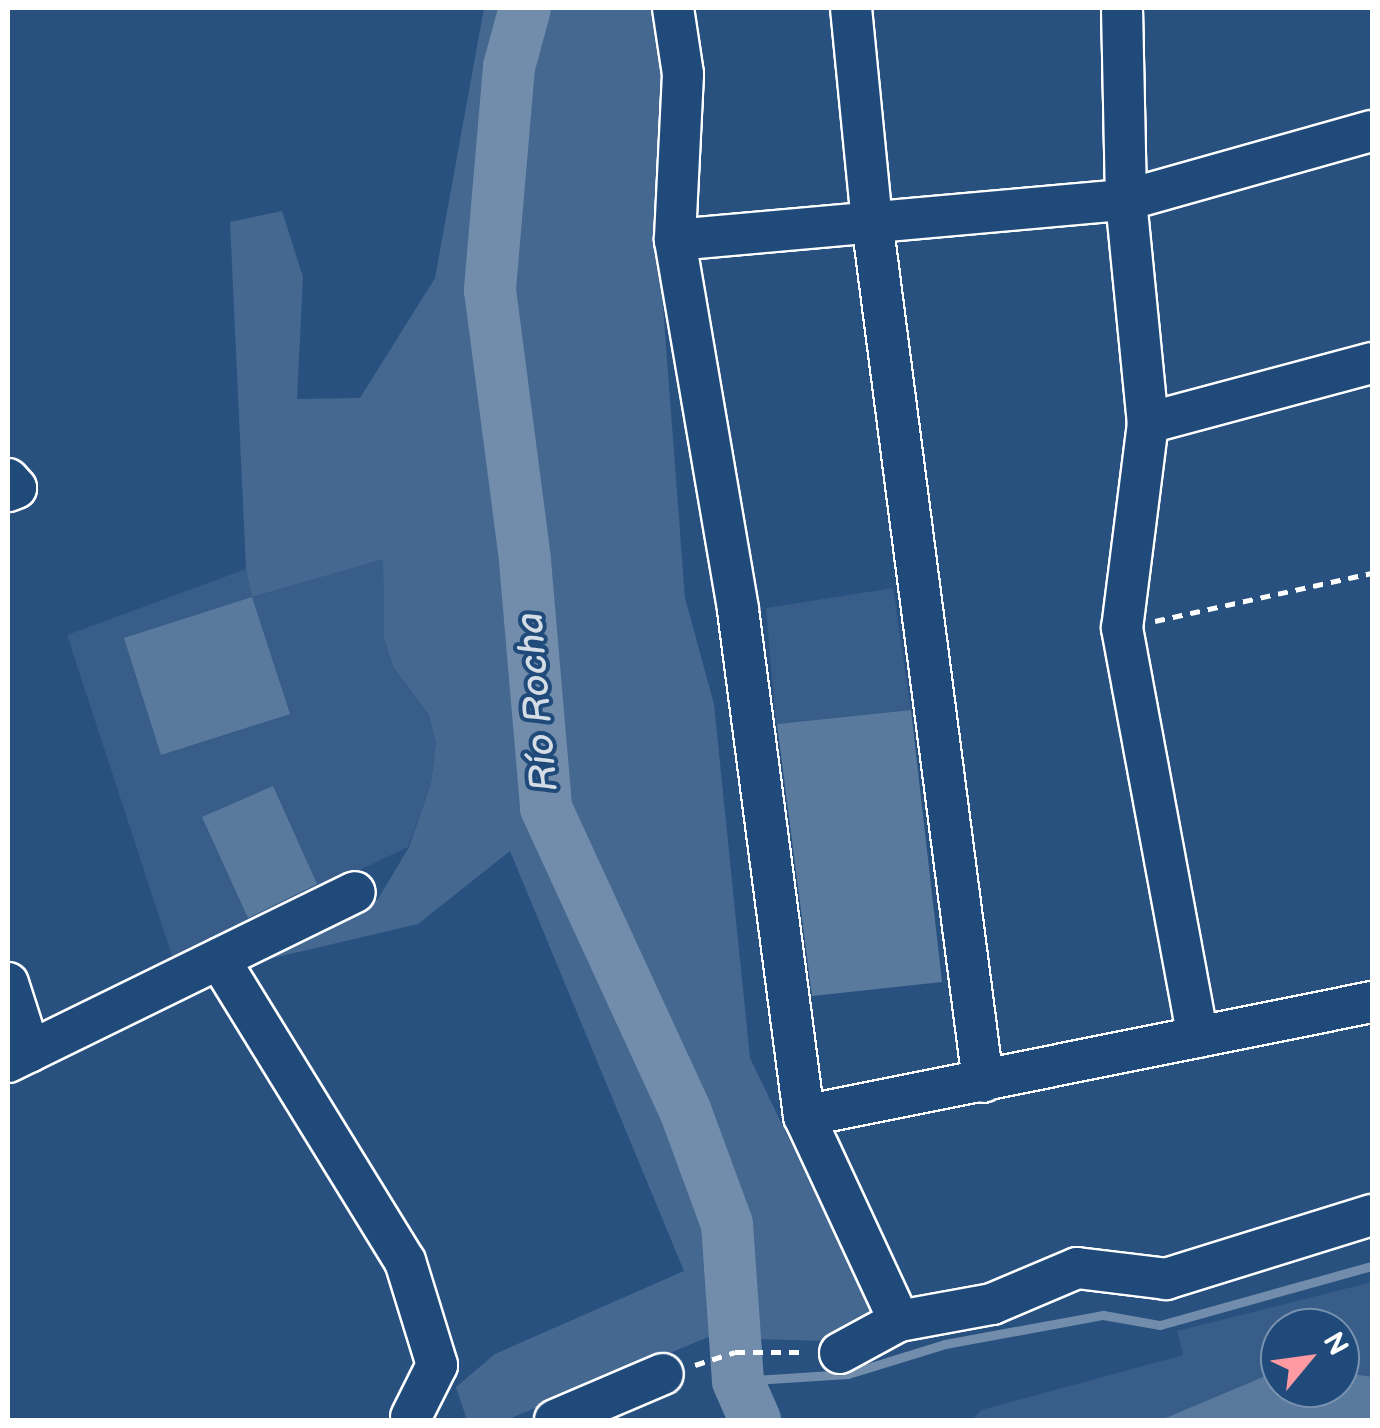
<!DOCTYPE html>
<html>
<head>
<meta charset="utf-8">
<style>
	body { margin:0 }
	#map { position:relative; width:1380px; height:1428px; overflow:hidden; background:#28517f; font-family:"Balsamiq Sans",sans-serif }
	div>[style] { position:absolute }
	.built>* { inset:0; background:#375d88 }
	.green>* { inset:0; background:#446890 }
	.stream>* { height:9px; margin:-4.5px; padding:0 4.5px; transform-origin:4.5px; border-radius:4.5px; background:#718dab }
	.river>* { height:52px; margin:-26px; padding:0 26px; transform-origin:26px; border-radius:26px; background:#718dab }
	.building>* { inset:0; background:#5a7a9d }
	.path>* { height:5px; margin-top:-2.5px; transform-origin:0; background:repeating-linear-gradient(90deg,#fff 0 10px,transparent 0 18px) }
	.roads { filter:drop-shadow(2px 0 #fff) drop-shadow(-2px 0 #fff) drop-shadow(0 2px #fff) drop-shadow(0 -2px #fff) }
	.minor>* { height:40px; margin:-20px; padding:0 20px; transform-origin:20px; border-radius:20px; background:#1f4a7a }
	span { translate:-50% -50%; white-space:nowrap; text-align:center; line-height:1.15; -webkit-text-stroke:8px #1f4a7a; paint-order:stroke }
	.water-label { font-size:38px; color:#d4dde6; font-style:italic }
	.frame { position:absolute; inset:0; border:10px solid #fff; pointer-events:none }
	.north { position:absolute; left:1260px; top:1308px; width:100px; height:100px; box-sizing:border-box; background:#1f4a7a; border:2px solid #7992af; border-radius:50%; rotate:61deg; font-size:28px; font-weight:700; line-height:40px; text-align:center; color:#fff }
	.north::after { content:''; display:block; margin:auto; width:35px; height:45px; background:#ff9aa2; clip-path:polygon(50% 0,100% 100%,50% 72%,0 100%) }
</style>
</head>
<body>
<div id="map">
	<div class="built">
		<div style="clip-path:polygon(383px 558px,384px 638px,393px 667px,429px 715px,436px 743px,431px 783px,408px 847px,173px 959px,67px 635px,246px 569px,253px 597px)"></div>
		<div style="clip-path:polygon(893px 588px,911px 710px,776px 724px,766px 608px)"></div>
		<div style="clip-path:polygon(evenodd,1372px 1282px,1372px 1420px,972px 1420px,981px 1410px,1183px 1355px,1177px 1331px,1372px 1282px,1280px 1328px,1340px 1328px,1340px 1388px,1280px 1388px,1280px 1328px)"></div>
	</div>
	<div class="green">
		<div style="clip-path:polygon(484px 8px,506px 8px,491px 52px,470px 283px,504px 551px,530px 817px,689px 1166px,709px 1232px,711px 1336px,506px 1420px,467px 1420px,456px 1387px,495px 1354px,684px 1271px,510px 851px,418px 924px,256px 962px,378px 899px,409px 847px,431px 783px,436px 743px,429px 715px,393px 667px,384px 638px,383px 559px,252px 597px,246px 569px,230px 222px,282px 211px,303px 277px,297px 399px,360px 398px,435px 278px)"></div>
		<div style="clip-path:polygon(541px 8px,658px 8px,667px 71px,657px 227px,685px 598px,714px 704px,750px 1058px,874px 1316px,829px 1341px,751px 1339px,738px 1211px,558px 797px,507px 295px,520px 75px)"></div>
	</div>
	<div class="stream">
		<div style="left:738px;top:1381px;width:110px;rotate:-3.6deg"></div>
		<div style="left:848px;top:1374px;width:102px;rotate:-17.2deg"></div>
		<div style="left:945px;top:1344px;width:161px;rotate:-10.4deg"></div>
		<div style="left:1103px;top:1315px;width:58px;rotate:10deg"></div>
		<div style="left:1160px;top:1325px;width:220px;rotate:-15.6deg"></div>
	</div>
	<div class="river">
		<div style="left:525px;top:8px;width:61px;rotate:105.2deg"></div>
		<div style="left:509px;top:67px;width:224px;rotate:94.9deg"></div>
		<div style="left:490px;top:290px;width:273px;rotate:82.6deg"></div>
		<div style="left:525px;top:561px;width:248px;rotate:85.1deg"></div>
		<div style="left:546px;top:808px;width:332px;rotate:65.3deg"></div>
		<div style="left:685px;top:1110px;width:121px;rotate:69.8deg"></div>
		<div style="left:727px;top:1224px;width:157px;rotate:86deg"></div>
		<div style="left:738px;top:1381px;width:43px;rotate:66.4deg"></div>
	</div>
	<div class="building">
		<div style="clip-path:polygon(252px 597px,290px 714px,161px 755px,124px 638px)"></div>
		<div style="clip-path:polygon(911px 710px,942px 982px,812px 996px,777px 724px)"></div>
		<div style="clip-path:polygon(273px 786px,317px 884px,248px 918px,202px 817px)"></div>
		<div style="clip-path:polygon(1280px 1370px,1280px 1388px,1340px 1388px,1340px 1372px,1372px 1377px,1372px 1420px,1161px 1420px)"></div>
	</div>
	<div class="path">
		<div style="left:1155px;top:621px;width:222px;rotate:-12.5deg"></div>
		<div style="left:695px;top:1365px;width:42px;rotate:-18deg"></div>
		<div style="left:735px;top:1352px;width:72px"></div>
	</div>
	<div class="roads">
		<div class="minor">
			<div style="left:673px;top:8px;width:67px;rotate:81.4deg"></div>
			<div style="left:683px;top:74px;width:166px;rotate:92.8deg"></div>
			<div style="left:675px;top:240px;width:375px;rotate:80.3deg"></div>
			<div style="left:738px;top:610px;width:510px;rotate:82.57deg"></div>
			<div style="left:804px;top:1116px;width:226px;rotate:65.1deg"></div>
			<div style="left:851px;top:8px;width:214px;rotate:84.4deg"></div>
			<div style="left:872px;top:221px;width:868px;rotate:82.65deg"></div>
			<div style="left:1122px;top:8px;width:192px;rotate:88.8deg"></div>
			<div style="left:1126px;top:200px;width:224px;rotate:84.4deg"></div>
			<div style="left:1148px;top:423px;width:207px;rotate:97.2deg"></div>
			<div style="left:1122px;top:628px;width:416px;rotate:79.5deg"></div>
			<div style="left:675px;top:240px;width:453px;rotate:-5.1deg"></div>
			<div style="left:1126px;top:200px;width:255px;rotate:-15.7deg"></div>
			<div style="left:1148px;top:423px;width:232px;rotate:-15deg"></div>
			<div style="left:8px;top:479px;width:12px;rotate:48deg"></div>
			<div style="left:16px;top:488px;width:9px;rotate:159deg"></div>
			<div style="left:219px;top:959px;width:355px;rotate:58.4deg"></div>
			<div style="left:405px;top:1261px;width:109px;rotate:72.9deg"></div>
			<div style="left:437px;top:1365px;width:58px;rotate:116.6deg"></div>
			<div style="left:8px;top:983px;width:72px;rotate:72.3deg"></div>
			<div style="left:8px;top:1062px;width:386px;rotate:-26.1deg"></div>
			<div style="left:804px;top:1116px;width:579px;rotate:-11.35deg"></div>
			<div style="left:840px;top:1353px;width:67px;rotate:-28.5deg"></div>
			<div style="left:899px;top:1321px;width:95px;rotate:-10.4deg"></div>
			<div style="left:992px;top:1304px;width:92px;rotate:-23deg"></div>
			<div style="left:1077px;top:1268px;width:90px;rotate:7deg"></div>
			<div style="left:1166px;top:1279px;width:216px;rotate:-17.3deg"></div>
			<div style="left:555px;top:1420px;width:117px;rotate:-23.1deg"></div>
		</div>
	</div>
	<div class="water-label">
		<span style="left:538px;top:702px;rotate:-95deg">Río Rocha</span>
	</div>
	<div class="frame"></div>
	<div class="north">N</div>
</div>
</body>
</html>
